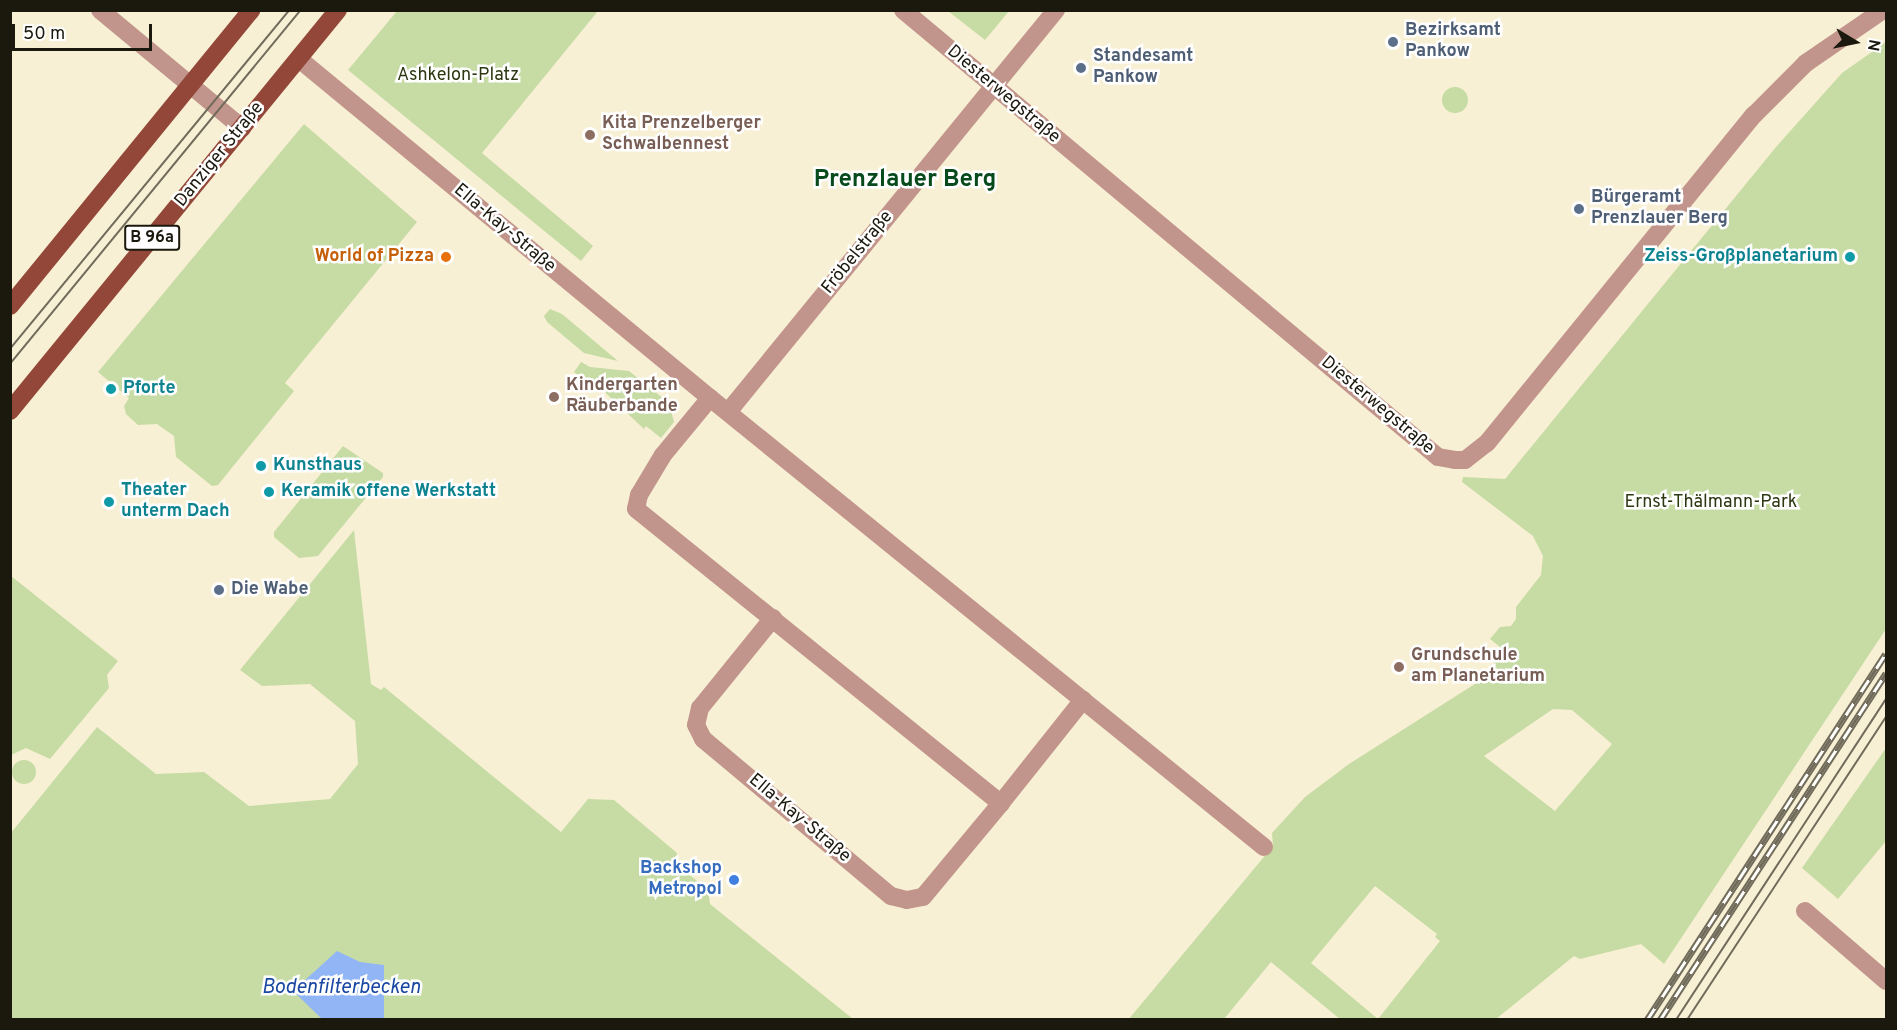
<!DOCTYPE html>
<html>
<head>
<meta charset="utf-8">
<style>
	body { margin:0 }
	#map { position:relative; width:1897px; height:1030px; overflow:hidden; background:#f8f0d4; font-family:Overpass,sans-serif }
	div>[style] { position:absolute }
	.green>* { inset:0; background:#c7dba4 }
	.round { border-radius:50% }
	.water>* { inset:0; background:#92b6f5 }
	.minor>* { height:18px; margin:-9px; padding:0 9px; transform-origin:9px; border-radius:9px; background:#c2958c }
	.major>* { height:18px; margin:-9px; padding:0 9px; transform-origin:9px; border-radius:9px; background:#934739 }
	.tram>* { height:1.5px; margin:-0.75px; padding:0 0.75px; transform-origin:0.75px; border-radius:0.75px; background:#706b5a }
	.rail>* { height:7px; margin-top:-3.5px; transform-origin:0; background:repeating-linear-gradient(90deg,#fff 0 14px,#706b5a 0 28px); box-sizing:border-box; border-block:2px solid #706b5a }
	.dots>* { width:16px; height:16px; translate:-50% -50%; box-sizing:border-box; border:3px solid #fff; border-radius:50% }
	span { translate:-50% -50%; white-space:nowrap; text-align:center; line-height:1.15; -webkit-text-stroke:5px #fff; paint-order:stroke }
	.shield-label span { padding:2px 4px; background:#fff; border:2px solid; border-radius:4px; -webkit-text-stroke-width:0 }
	.shield-label { font-size:16px; color:#1b180e; font-weight:700 }
	.service-label { font-size:18px; color:#4e5e75; font-weight:700 }
	.left { translate:0 -50%; text-align:left }
	.park-label { font-size:18px; color:#2c3811 }
	.street-label { font-size:18px; color:#1b180e }
	.education-label { font-size:18px; color:#785e54; font-weight:700 }
	.food-label { font-size:18px; color:#c56008; font-weight:700 }
	.right { translate:-100% -50%; text-align:right }
	.culture-label { font-size:18px; color:#0d838f; font-weight:700 }
	.shop-label { font-size:18px; color:#366cbe; font-weight:700 }
	.water-label { font-size:20px; color:#1947a1; font-style:italic }
	.district-label { font-size:24px; color:#074b1c; font-weight:700 }
	.frame { position:absolute; inset:0; border:12px solid #1b180e; pointer-events:none }
	.north { position:absolute; left:1825px; top:12px; width:60px; height:60px; -webkit-text-stroke:4px #fff; paint-order:stroke; rotate:100deg; font-size:16px; font-weight:700; line-height:24px; text-align:center; color:#1b180e }
	.north::after { content:''; display:block; margin:auto; width:21px; height:27px; background:#1b180e; clip-path:polygon(50% 0,100% 100%,50% 72%,0 100%) }
	.scale { position:absolute; left:12px; top:24px; width:140px; height:27px; box-sizing:border-box; border:3px solid #1b180e; border-top:0; padding-left:8px; font-size:18px; line-height:21px; white-space:nowrap; color:#1b180e; -webkit-text-stroke:4px #fff; paint-order:stroke }
</style>
</head>
<body>
<div id="map">
	<div class="green">
		<div style="clip-path:polygon(397px 11px,598px 11px,482px 153px,593px 246px,581px 261px,348px 70px)"></div>
		<div style="clip-path:polygon(948px 11px,1009px 11px,985px 40px)"></div>
		<div style="clip-path:polygon(evenodd,1886px 42px,1886px 629px,1664px 964px,1641px 944px,1580px 959px,1574px 956px,1496px 1019px,1341px 1020px,1271px 962px,1224px 1019px,1128px 1020px,1273px 846px,1272px 833px,1305px 797px,1349px 764px,1478px 682px,1505px 651px,1490px 639px,1500px 627px,1511px 626px,1516px 619px,1516px 607px,1541px 575px,1543px 556px,1533px 536px,1462px 482px,1463px 477px,1505px 479px,1776px 147px,1842px 73px,1886px 42px,1553px 709px,1572px 710px,1612px 744px,1555px 811px,1484px 756px,1553px 709px,1886px 42px,1375px 886px,1437px 934px,1435px 937px,1440px 941px,1378px 1019px,1311px 963px,1375px 886px)"></div>
		<div class="round" style="left:1442px;top:87px;width:26px;height:26px"></div>
		<div style="clip-path:polygon(304px 124px,417px 222px,285px 383px,294px 391px,218px 485px,212px 486px,176px 457px,174px 436px,157px 424px,138px 425px,126px 414px,124px 406px,129px 398px,98px 372px)"></div>
		<div style="clip-path:polygon(550px 309px,562px 314px,618px 361px,584px 353px,547px 322px,544px 316px)"></div>
		<div style="clip-path:polygon(581px 362px,590px 367px,629px 371px,669px 403px,674px 422px,661px 438px,646px 426px,644px 429px,595px 383px,592px 386px,574px 372px)"></div>
		<div style="clip-path:polygon(343px 446px,383px 473px,383px 477px,318px 556px,299px 558px,274px 537px,274px 532px)"></div>
		<div style="clip-path:polygon(354px 530px,371px 684px,381px 690px,384px 687px,561px 832px,588px 799px,614px 800px,677px 853px,675px 863px,708px 890px,710px 904px,853px 1019px,11px 1020px,11px 833px,97px 727px,156px 774px,204px 772px,249px 806px,330px 799px,358px 764px,355px 721px,310px 684px,262px 686px,240px 670px)"></div>
		<div style="clip-path:polygon(11px 576px,118px 661px,107px 675px,109px 688px,50px 759px,26px 748px,11px 755px)"></div>
		<div style="clip-path:polygon(1886px 748px,1886px 841px,1838px 899px,1802px 868px)"></div>
		<div class="round" style="left:12px;top:760px;width:24px;height:24px"></div>
	</div>
	<div class="water">
		<div style="clip-path:polygon(337px 951px,360px 962px,384px 965px,384px 1019px,322px 1019px,293px 991px)"></div>
	</div>
	<div class="minor">
		<div style="left:100px;top:10px;width:185px;rotate:39.7deg"></div>
		<div style="left:903px;top:10px;width:697px;rotate:39.88deg"></div>
		<div style="left:1438px;top:457px;width:17px;rotate:10deg"></div>
		<div style="left:1455px;top:460px;width:10px"></div>
		<div style="left:1465px;top:460px;width:28px;rotate:-38deg"></div>
		<div style="left:1487px;top:443px;width:423px;rotate:-50.9deg"></div>
		<div style="left:1754px;top:115px;width:74px;rotate:-45deg"></div>
		<div style="left:1806px;top:63px;width:93px;rotate:-34.5deg"></div>
		<div style="left:299px;top:59px;width:533px;rotate:39.52deg"></div>
		<div style="left:710px;top:398px;width:713px;rotate:39.02deg"></div>
		<div style="left:710px;top:398px;width:74px;rotate:129.5deg"></div>
		<div style="left:663px;top:455px;width:47px;rotate:121deg"></div>
		<div style="left:639px;top:495px;width:14px;rotate:102deg"></div>
		<div style="left:636px;top:509px;width:469px;rotate:38.9deg"></div>
		<div style="left:1001px;top:803px;width:132px;rotate:-51.5deg"></div>
		<div style="left:728px;top:412px;width:519px;rotate:-50.79deg"></div>
		<div style="left:773px;top:618px;width:116px;rotate:129deg"></div>
		<div style="left:700px;top:708px;width:17px;rotate:103deg"></div>
		<div style="left:696px;top:725px;width:16px;rotate:63deg"></div>
		<div style="left:703px;top:739px;width:245px;rotate:39.9deg"></div>
		<div style="left:891px;top:896px;width:16px;rotate:14deg"></div>
		<div style="left:907px;top:900px;width:16px;rotate:-11deg"></div>
		<div style="left:923px;top:897px;width:122px;rotate:-50.3deg"></div>
		<div style="left:1805px;top:911px;width:107px;rotate:40.8deg"></div>
	</div>
	<div class="major">
		<div style="left:10px;top:306px;width:382px;rotate:-50.8deg"></div>
		<div style="left:10px;top:411px;width:518px;rotate:-50.72deg"></div>
	</div>
	<div class="tram">
		<div style="left:10px;top:349px;width:439px;rotate:-50.5deg"></div>
		<div style="left:10px;top:364px;width:458px;rotate:-50.6deg"></div>
		<div style="left:1676px;top:1020px;width:384px;rotate:-56.8deg"></div>
		<div style="left:1687px;top:1020px;width:363px;rotate:-56.7deg"></div>
	</div>
	<div class="rail">
		<div style="left:1647px;top:1020px;width:437px;rotate:-56.9deg"></div>
		<div style="left:1660px;top:1020px;width:414px;rotate:-56.9deg"></div>
	</div>
	<div class="dots">
		<div style="left:1393px;top:42px;background:#5c6f8a"></div>
		<div style="left:1081px;top:68px;background:#5c6f8a"></div>
		<div style="left:590px;top:135px;background:#8d6e63"></div>
		<div style="left:1579px;top:209px;background:#5c6f8a"></div>
		<div style="left:446px;top:257px;background:#e8710a"></div>
		<div style="left:1850px;top:257px;background:#0f9aa8"></div>
		<div style="left:111px;top:389px;background:#0f9aa8"></div>
		<div style="left:554px;top:397px;background:#8d6e63"></div>
		<div style="left:261px;top:466px;background:#0f9aa8"></div>
		<div style="left:269px;top:492px;background:#0f9aa8"></div>
		<div style="left:109px;top:502px;background:#0f9aa8"></div>
		<div style="left:219px;top:590px;background:#5c6f8a"></div>
		<div style="left:1399px;top:667px;background:#8d6e63"></div>
		<div style="left:734px;top:880px;background:#3f7fe0"></div>
	</div>
	<div class="shield-label">
		<span style="left:152px;top:238px">B 96a</span>
	</div>
	<div class="service-label">
		<span class="left" style="left:1405px;top:42px">Bezirksamt<br>Pankow</span>
		<span class="left" style="left:1093px;top:68px">Standesamt<br>Pankow</span>
		<span class="left" style="left:1591px;top:209px">Bürgeramt<br>Prenzlauer Berg</span>
		<span class="left" style="left:231px;top:590px">Die Wabe</span>
	</div>
	<div class="park-label">
		<span style="left:458px;top:76px">Ashkelon-Platz</span>
		<span style="left:1711px;top:503px">Ernst-Thälmann-Park</span>
	</div>
	<div class="street-label">
		<span style="left:1003px;top:95px;rotate:40deg">Diesterwegstraße</span>
		<span style="left:220px;top:155px;rotate:-51deg">Danziger Straße</span>
		<span style="left:504px;top:229px;rotate:40deg">Ella-Kay-Straße</span>
		<span style="left:858px;top:253px;rotate:-51deg">Fröbelstraße</span>
		<span style="left:1377px;top:406px;rotate:40deg">Diesterwegstraße</span>
		<span style="left:799px;top:819px;rotate:40deg">Ella-Kay-Straße</span>
	</div>
	<div class="education-label">
		<span class="left" style="left:602px;top:135px">Kita Prenzelberger<br>Schwalbennest</span>
		<span class="left" style="left:566px;top:397px">Kindergarten<br>Räuberbande</span>
		<span class="left" style="left:1411px;top:667px">Grundschule<br>am Planetarium</span>
	</div>
	<div class="food-label">
		<span class="right" style="left:434px;top:257px">World of Pizza</span>
	</div>
	<div class="culture-label">
		<span class="right" style="left:1838px;top:257px">Zeiss-Großplanetarium</span>
		<span class="left" style="left:123px;top:389px">Pforte</span>
		<span class="left" style="left:273px;top:466px">Kunsthaus</span>
		<span class="left" style="left:121px;top:502px">Theater<br>unterm Dach</span>
		<span class="left" style="left:281px;top:492px">Keramik offene Werkstatt</span>
	</div>
	<div class="shop-label">
		<span class="right" style="left:722px;top:880px">Backshop<br>Metropol</span>
	</div>
	<div class="water-label">
		<span style="left:341px;top:988px">Bodenfilterbecken</span>
	</div>
	<div class="district-label">
		<span style="left:905px;top:181px">Prenzlauer Berg</span>
	</div>
	<div class="frame"></div>
	<div class="north">N</div>
	<div class="scale">50 m</div>
</div>
</body>
</html>
